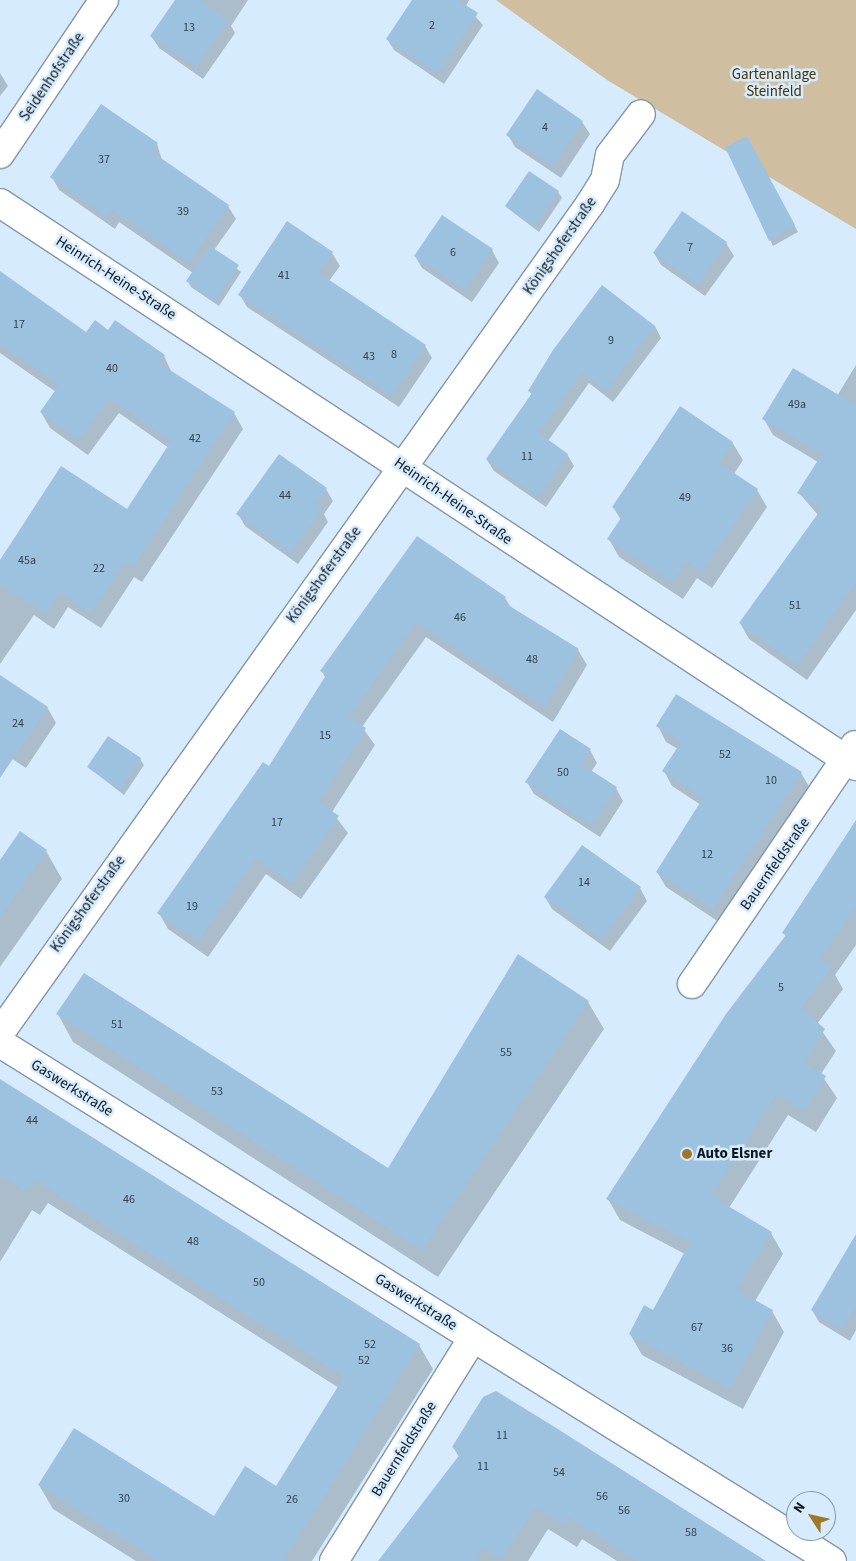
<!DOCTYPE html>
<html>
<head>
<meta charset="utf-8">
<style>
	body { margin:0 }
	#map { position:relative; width:856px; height:1561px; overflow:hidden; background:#d6ecfe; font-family:"Source Sans 3",sans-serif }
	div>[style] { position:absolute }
	.green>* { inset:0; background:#cfbea0 }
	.shadow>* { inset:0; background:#0003 }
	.building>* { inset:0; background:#9dc2e0 }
	.roads { filter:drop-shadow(1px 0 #8397a7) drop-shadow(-1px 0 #8397a7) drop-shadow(0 1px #8397a7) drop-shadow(0 -1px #8397a7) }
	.minor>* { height:28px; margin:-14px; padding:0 14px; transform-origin:14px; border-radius:14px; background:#fff }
	.tertiary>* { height:28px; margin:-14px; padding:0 14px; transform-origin:14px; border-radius:14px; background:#fff }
	.dots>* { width:14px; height:14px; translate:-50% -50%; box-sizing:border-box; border:2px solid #d6ecfe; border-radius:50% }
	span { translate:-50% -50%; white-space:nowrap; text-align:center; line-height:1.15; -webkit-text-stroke:5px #d6ecfe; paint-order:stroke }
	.number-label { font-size:12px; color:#32424e }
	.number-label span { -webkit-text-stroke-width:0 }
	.park-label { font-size:15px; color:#483200 }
	.street-label { font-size:15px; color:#0f171d }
	.poi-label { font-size:15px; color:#0f171d; font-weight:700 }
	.left { translate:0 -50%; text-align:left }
	.north { position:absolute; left:786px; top:1491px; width:50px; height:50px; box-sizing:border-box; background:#d6ecfe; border:1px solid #8697a4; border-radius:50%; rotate:305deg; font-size:14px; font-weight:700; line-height:20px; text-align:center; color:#0f171d }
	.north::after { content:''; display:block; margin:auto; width:18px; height:22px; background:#9f7725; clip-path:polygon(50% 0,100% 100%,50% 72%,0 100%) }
</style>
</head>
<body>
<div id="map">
	<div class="green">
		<div style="clip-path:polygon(496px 0,856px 0,856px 229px,607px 80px)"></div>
	</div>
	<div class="shadow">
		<div style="clip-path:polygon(177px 0,248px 0,231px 26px,235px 33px,203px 79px,159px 48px,151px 36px)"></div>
		<div style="clip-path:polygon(413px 0,469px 0,466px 6px,483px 25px,444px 84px,394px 50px,387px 39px)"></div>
		<div style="clip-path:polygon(0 73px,8px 86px,0 96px)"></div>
		<div style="clip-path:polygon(102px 106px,157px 144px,162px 160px,228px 206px,236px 219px,214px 250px,241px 272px,219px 306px,191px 287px,188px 281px,193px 273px,119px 222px,115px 229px,59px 190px,52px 177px)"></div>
		<div style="clip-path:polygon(582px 122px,590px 134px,561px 178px,515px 147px,508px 135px)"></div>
		<div style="clip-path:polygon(747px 138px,798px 232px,773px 246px,770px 240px)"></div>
		<div style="clip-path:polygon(558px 192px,562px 198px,539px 232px,506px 207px)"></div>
		<div style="clip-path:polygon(683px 212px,726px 243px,734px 256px,705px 296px,661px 265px,654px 253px)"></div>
		<div style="clip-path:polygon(287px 223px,332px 253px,340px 266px,329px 281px,425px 346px,432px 358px,399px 407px,247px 307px,240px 295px)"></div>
		<div style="clip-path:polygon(492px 250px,499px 263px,472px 302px,422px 268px,415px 256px)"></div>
		<div style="clip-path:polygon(0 275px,87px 334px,109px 331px,164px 356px,172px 373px,234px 413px,243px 429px,142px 582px,134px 577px,101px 628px,68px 607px,54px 629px,34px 615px,0 664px,0 563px,127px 510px,169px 448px,119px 413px,88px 455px,50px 428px,41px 412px,56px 392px,0 353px)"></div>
		<div style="clip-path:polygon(655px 326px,661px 338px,613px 402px,589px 383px,548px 441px,567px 454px,574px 466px,546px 507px,494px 471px,487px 460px,532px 395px,529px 391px)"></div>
		<div style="clip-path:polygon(856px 365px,856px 610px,807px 680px,749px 639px,740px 623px,818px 515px,799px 493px,818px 462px,773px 435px,764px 419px,837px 396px)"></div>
		<div style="clip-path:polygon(732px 442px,743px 460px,734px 474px,757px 490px,767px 507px,712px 588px,697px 578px,683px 599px,619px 557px,609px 539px,621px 520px,613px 507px)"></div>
		<div style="clip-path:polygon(326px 489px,333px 501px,324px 514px,328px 522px,298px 564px,245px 526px,238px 514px)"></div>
		<div style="clip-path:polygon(417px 538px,505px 598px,512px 609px,578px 650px,587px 665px,553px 722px,426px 637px,362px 727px,375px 745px,332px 812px,348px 833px,301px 899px,266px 874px,208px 957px,168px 929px,159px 913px,269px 767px,326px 679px,322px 671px)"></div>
		<div style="clip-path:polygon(0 676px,47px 707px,56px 723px,26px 768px,0 751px)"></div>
		<div style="clip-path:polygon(658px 726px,801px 773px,810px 788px,722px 924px,666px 887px,657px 872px,701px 805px,672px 786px,664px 771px,678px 749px,666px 742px)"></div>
		<div style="clip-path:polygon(590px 750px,597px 763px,591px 772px,616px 788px,623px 801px,600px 837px,534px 794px,527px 782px)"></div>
		<div style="clip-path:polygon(140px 759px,144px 765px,124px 795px,89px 768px)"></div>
		<div style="clip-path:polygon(856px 823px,856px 945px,835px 975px,843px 989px,817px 1024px,836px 1051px,821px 1074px,837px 1098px,816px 1132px,788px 1115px,729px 1208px,771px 1233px,783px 1254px,755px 1301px,772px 1311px,784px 1332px,743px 1409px,642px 1355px,630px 1334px,653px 1312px,685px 1254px,620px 1220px,608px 1199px,786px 937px,784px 933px)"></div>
		<div style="clip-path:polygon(46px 851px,62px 879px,0 967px,0 862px)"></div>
		<div style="clip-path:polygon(640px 888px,647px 901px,610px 951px,552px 909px,545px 897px)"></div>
		<div style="clip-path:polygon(588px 1002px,604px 1029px,438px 1277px,73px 1042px,58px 1014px,388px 1170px)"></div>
		<div style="clip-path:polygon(0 1092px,419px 1345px,433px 1369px,312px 1561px,136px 1561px,53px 1509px,39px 1485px,214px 1518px,276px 1488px,339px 1388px,48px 1203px,40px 1215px,32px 1210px,0 1262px)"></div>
		<div style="clip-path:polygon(856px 1237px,856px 1330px,850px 1341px,819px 1322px,812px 1310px)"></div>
		<div style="clip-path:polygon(453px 1447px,761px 1561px,617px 1561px,582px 1539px,577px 1547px,548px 1529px,528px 1561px,380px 1561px,459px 1457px)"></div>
	</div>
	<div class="building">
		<div style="clip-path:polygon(175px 0,200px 0,228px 20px,196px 67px,150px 36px)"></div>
		<div style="clip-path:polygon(412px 0,458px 0,478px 13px,438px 74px,386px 39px)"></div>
		<div style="clip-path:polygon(537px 89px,583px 121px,553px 166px,506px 135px)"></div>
		<div style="clip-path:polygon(101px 104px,158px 143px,152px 152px,229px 205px,189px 263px,112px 210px,107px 217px,50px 177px)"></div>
		<div style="clip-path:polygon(747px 136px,795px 225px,769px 241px,725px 147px)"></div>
		<div style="clip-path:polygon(529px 171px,559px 191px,535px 226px,505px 206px)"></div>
		<div style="clip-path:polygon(682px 211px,727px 242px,698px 284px,653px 253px)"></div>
		<div style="clip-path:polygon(442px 215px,493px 249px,465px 290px,414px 256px)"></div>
		<div style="clip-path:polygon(287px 221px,333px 252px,319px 273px,426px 345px,392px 396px,238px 295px)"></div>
		<div style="clip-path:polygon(210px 246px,239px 265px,215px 301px,186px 281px)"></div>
		<div style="clip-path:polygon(0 271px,86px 332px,95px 320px,108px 330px,115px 320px,165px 355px,159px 363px,235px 412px,133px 567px,125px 562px,91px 613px,59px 592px,45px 614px,0 584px,0 560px,61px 466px,127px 509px,171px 441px,109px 398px,79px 440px,40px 412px,59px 385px,0 344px)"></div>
		<div style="clip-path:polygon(602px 285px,655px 326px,606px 391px,582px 372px,539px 433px,568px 454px,538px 497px,486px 459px,532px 393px,528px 391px,553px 350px)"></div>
		<div style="clip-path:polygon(793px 368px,856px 405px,856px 582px,797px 665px,739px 623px,822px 508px,797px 493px,822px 454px,762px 419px)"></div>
		<div style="clip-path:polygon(680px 406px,733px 442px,719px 463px,758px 489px,702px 571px,686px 561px,672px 582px,607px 539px,623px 515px,612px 507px)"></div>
		<div style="clip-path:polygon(279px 454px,327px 488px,315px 504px,322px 508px,291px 553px,236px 514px)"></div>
		<div style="clip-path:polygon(417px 536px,506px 597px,503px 602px,579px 649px,544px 707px,416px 622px,349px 717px,366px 728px,319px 802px,339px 816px,292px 884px,256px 858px,198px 941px,157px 913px,263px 762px,269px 766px,326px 675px,320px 671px)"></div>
		<div style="clip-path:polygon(0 675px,48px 707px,0 778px)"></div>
		<div style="clip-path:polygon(676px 694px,802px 772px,713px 909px,656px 872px,703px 798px,662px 771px,681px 742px,656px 726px)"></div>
		<div style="clip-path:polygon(560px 729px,591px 749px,581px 764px,617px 787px,592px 825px,525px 782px)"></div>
		<div style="clip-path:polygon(108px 736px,141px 758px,120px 790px,87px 767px)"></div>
		<div style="clip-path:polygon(856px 820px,856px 906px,820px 959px,832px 967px,801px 1008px,825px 1029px,804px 1062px,826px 1076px,804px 1111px,776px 1094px,711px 1196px,772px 1232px,737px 1290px,773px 1310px,730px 1389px,629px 1334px,644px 1305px,653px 1310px,690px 1242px,606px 1199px,726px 1014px,786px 935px,782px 933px)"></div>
		<div style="clip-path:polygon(20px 831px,47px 850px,0 917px,0 860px)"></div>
		<div style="clip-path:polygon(582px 845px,641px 887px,602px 939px,544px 897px)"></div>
		<div style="clip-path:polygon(518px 954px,589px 1001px,422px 1250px,56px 1014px,84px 973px,388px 1168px)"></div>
		<div style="clip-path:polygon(0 1079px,420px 1344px,283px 1561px,158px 1561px,38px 1485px,74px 1428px,214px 1516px,245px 1466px,276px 1486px,344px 1377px,34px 1180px,27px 1192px,0 1176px)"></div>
		<div style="clip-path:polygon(856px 1234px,856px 1306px,842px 1329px,811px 1310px)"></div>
		<div style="clip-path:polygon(496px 1391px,553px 1426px,766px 1561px,637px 1561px,569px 1517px,564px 1525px,535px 1507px,501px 1560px,482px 1548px,475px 1561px,378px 1561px,461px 1453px,452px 1447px,483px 1397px)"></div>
	</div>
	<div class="roads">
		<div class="minor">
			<div style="left:0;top:154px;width:186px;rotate:-56deg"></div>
			<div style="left:0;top:203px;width:1025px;rotate:33.33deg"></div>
			<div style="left:692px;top:984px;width:289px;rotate:-55.7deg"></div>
			<div style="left:0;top:1033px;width:1018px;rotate:-54.56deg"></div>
			<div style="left:590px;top:204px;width:28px;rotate:-58deg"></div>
			<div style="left:605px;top:180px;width:25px;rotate:-79deg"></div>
			<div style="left:610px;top:155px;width:51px;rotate:-52.9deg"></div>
			<div style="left:334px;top:1561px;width:263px;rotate:-58.1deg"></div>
		</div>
		<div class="tertiary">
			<div style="left:0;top:1043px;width:980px;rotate:31.91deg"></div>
		</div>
	</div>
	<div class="dots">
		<div style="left:687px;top:1154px;background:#9f7725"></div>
	</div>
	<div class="number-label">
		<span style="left:432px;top:26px">2</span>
		<span style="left:189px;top:28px">13</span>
		<span style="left:545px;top:128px">4</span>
		<span style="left:104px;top:160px">37</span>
		<span style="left:183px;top:212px">39</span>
		<span style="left:690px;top:248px">7</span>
		<span style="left:453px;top:253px">6</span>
		<span style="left:284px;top:276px">41</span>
		<span style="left:19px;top:325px">17</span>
		<span style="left:611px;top:341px">9</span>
		<span style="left:394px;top:355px">8</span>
		<span style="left:369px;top:357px">43</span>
		<span style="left:112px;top:369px">40</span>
		<span style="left:797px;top:405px">49a</span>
		<span style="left:195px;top:439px">42</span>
		<span style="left:527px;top:457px">11</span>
		<span style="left:285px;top:496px">44</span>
		<span style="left:685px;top:498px">49</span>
		<span style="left:27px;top:561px">45a</span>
		<span style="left:99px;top:569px">22</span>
		<span style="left:795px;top:606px">51</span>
		<span style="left:460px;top:618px">46</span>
		<span style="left:532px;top:660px">48</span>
		<span style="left:18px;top:724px">24</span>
		<span style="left:325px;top:736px">15</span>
		<span style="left:725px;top:755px">52</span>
		<span style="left:563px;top:773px">50</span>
		<span style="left:771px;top:781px">10</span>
		<span style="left:277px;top:823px">17</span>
		<span style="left:707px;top:855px">12</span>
		<span style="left:584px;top:883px">14</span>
		<span style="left:192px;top:907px">19</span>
		<span style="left:781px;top:988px">5</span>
		<span style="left:117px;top:1025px">51</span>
		<span style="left:506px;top:1053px">55</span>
		<span style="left:217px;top:1092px">53</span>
		<span style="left:32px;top:1121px">44</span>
		<span style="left:129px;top:1200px">46</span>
		<span style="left:193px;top:1242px">48</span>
		<span style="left:259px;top:1283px">50</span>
		<span style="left:697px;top:1328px">67</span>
		<span style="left:370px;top:1345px">52</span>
		<span style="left:727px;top:1349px">36</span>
		<span style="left:364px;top:1361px">52</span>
		<span style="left:502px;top:1436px">11</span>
		<span style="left:483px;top:1467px">11</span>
		<span style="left:559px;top:1473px">54</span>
		<span style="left:602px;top:1497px">56</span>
		<span style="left:124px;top:1499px">30</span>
		<span style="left:292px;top:1500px">26</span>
		<span style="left:624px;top:1511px">56</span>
		<span style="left:691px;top:1533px">58</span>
	</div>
	<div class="park-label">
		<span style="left:774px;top:83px">Gartenanlage<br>Steinfeld</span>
	</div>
	<div class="street-label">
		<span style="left:52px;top:77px;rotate:-56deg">Seidenhofstraße</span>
		<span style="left:560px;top:246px;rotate:-55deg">Königshoferstraße</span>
		<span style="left:116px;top:278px;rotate:33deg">Heinrich-Heine-Straße</span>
		<span style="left:453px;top:501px;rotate:35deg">Heinrich-Heine-Straße</span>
		<span style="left:324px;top:575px;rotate:-54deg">Königshoferstraße</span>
		<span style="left:775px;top:864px;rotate:-55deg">Bauernfeldstraße</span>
		<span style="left:88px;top:904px;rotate:-54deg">Königshoferstraße</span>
		<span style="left:72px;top:1088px;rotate:32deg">Gaswerkstraße</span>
		<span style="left:416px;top:1302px;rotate:32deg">Gaswerkstraße</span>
		<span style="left:404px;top:1449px;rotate:-58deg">Bauernfeldstraße</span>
	</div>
	<div class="poi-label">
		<span class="left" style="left:697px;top:1154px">Auto Elsner</span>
	</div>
	<div class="north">N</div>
</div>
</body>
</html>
